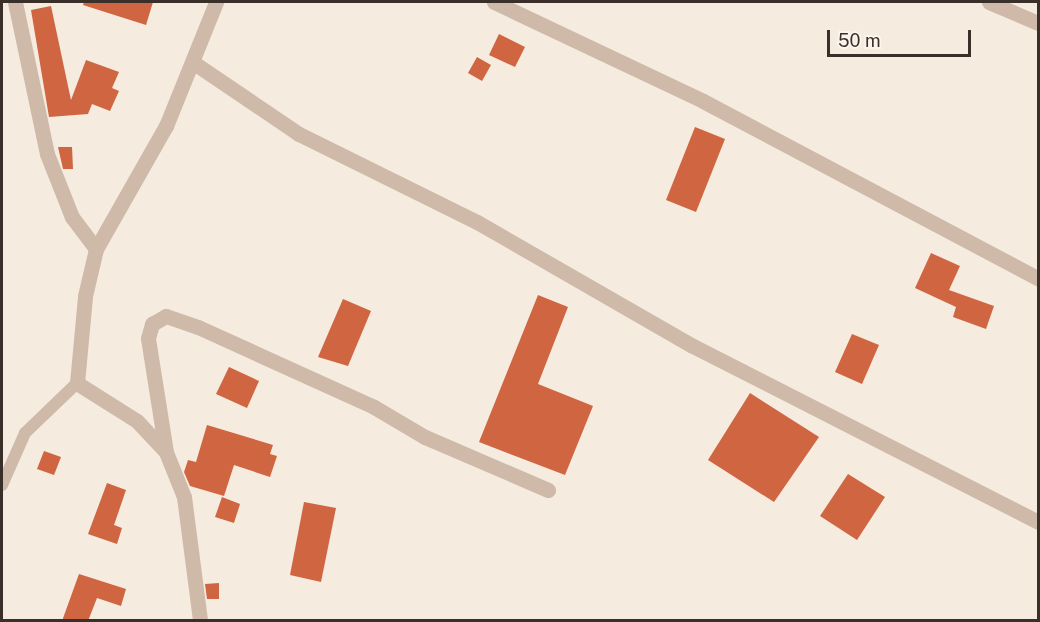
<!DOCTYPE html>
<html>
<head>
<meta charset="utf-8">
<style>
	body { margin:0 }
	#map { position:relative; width:1040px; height:622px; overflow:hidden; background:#f5ebdf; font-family:"Public Sans",sans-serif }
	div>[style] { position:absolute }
	.building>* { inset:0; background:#d06542 }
	.service>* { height:12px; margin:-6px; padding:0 6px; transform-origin:6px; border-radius:6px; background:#cfbaa9 }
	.minor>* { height:15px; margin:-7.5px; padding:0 7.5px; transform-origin:7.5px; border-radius:7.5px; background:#cfbaa9 }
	span { translate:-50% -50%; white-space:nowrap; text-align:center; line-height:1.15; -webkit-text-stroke:4.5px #fcf5ec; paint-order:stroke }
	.frame { position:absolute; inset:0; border:3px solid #3b2f29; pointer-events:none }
	.scale { position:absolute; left:827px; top:30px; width:144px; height:27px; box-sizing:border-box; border:3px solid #3b2f29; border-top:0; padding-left:8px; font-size:18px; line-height:21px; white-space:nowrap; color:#3b2f29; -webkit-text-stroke:4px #fcf5ec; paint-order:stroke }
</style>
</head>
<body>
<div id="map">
	<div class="building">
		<div style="clip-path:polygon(84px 2px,153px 2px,146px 25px,83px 5px)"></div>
		<div style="clip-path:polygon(51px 6px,71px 100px,86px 60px,119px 72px,112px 88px,119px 91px,110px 111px,92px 104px,88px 114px,49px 117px,31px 10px)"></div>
		<div style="clip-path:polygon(499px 34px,525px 47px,515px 67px,489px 55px)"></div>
		<div style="clip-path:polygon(477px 57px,491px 65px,482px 81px,468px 73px)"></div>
		<div style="clip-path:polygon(695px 127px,725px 139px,696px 212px,666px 200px)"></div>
		<div style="clip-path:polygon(58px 147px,72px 147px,73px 169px,63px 169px)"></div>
		<div style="clip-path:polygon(931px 253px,960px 266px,949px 290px,994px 306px,986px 329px,953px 317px,956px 307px,915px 288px)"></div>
		<div style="clip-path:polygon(538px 295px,568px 307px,538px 384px,593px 406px,565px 475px,479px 442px)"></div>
		<div style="clip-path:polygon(343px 299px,371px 311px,348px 366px,318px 357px)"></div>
		<div style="clip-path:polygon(852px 334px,879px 345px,862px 384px,835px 372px)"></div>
		<div style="clip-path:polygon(229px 367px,259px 381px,247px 408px,216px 394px)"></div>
		<div style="clip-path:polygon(750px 393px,819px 437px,774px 502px,708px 460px)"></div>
		<div style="clip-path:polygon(207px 425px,273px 445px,270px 454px,277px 456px,270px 477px,234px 465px,224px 496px,190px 486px,184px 472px,188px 460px,196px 462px)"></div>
		<div style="clip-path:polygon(44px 451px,61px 457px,54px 475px,37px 469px)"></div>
		<div style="clip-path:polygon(848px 474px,885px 497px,857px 540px,820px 516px)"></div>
		<div style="clip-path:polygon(107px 483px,126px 490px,114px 525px,122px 528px,117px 544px,88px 534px)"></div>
		<div style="clip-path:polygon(222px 497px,240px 504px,234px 523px,215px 517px)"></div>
		<div style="clip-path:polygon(304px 502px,336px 508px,321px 582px,290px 575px)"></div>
		<div style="clip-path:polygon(79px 574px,126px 589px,121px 606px,97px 598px,88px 621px,62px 621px)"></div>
		<div style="clip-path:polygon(219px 583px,219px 599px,207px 599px,205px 584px)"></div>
	</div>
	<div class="service">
		<div style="left:2px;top:485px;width:57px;rotate:-66.1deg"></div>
		<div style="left:25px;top:433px;width:72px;rotate:-43.9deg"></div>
	</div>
	<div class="minor">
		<div style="left:15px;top:2px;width:155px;rotate:78.1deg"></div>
		<div style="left:47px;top:154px;width:68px;rotate:68.4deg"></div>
		<div style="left:72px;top:217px;width:40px;rotate:53deg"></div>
		<div style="left:494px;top:2px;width:231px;rotate:25.3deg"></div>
		<div style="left:703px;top:101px;width:379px;rotate:27.9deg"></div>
		<div style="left:989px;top:2px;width:53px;rotate:23.2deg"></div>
		<div style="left:194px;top:63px;width:127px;rotate:34.1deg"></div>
		<div style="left:299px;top:134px;width:199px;rotate:26.3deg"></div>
		<div style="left:477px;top:222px;width:247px;rotate:29.9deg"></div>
		<div style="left:691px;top:345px;width:390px;rotate:27deg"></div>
		<div style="left:166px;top:452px;width:115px;rotate:-99deg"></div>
		<div style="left:148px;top:338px;width:15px;rotate:-74deg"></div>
		<div style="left:152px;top:324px;width:16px;rotate:-30deg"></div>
		<div style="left:166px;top:316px;width:34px;rotate:19deg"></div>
		<div style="left:198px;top:327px;width:193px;rotate:24.4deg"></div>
		<div style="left:374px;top:407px;width:59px;rotate:30.5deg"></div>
		<div style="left:425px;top:437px;width:134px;rotate:23.3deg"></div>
		<div style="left:200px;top:620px;width:124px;rotate:-97.4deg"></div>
		<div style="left:184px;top:497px;width:48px;rotate:-111.8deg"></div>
		<div style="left:166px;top:452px;width:42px;rotate:-133.1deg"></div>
		<div style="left:137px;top:421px;width:71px;rotate:-147.7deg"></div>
		<div style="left:77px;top:383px;width:87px;rotate:-84.7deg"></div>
		<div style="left:85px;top:296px;width:48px;rotate:-76.8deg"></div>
		<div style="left:96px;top:249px;width:142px;rotate:-60.4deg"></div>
		<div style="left:166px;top:126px;width:134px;rotate:-68deg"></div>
	</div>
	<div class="frame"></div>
	<div class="scale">50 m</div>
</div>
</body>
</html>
